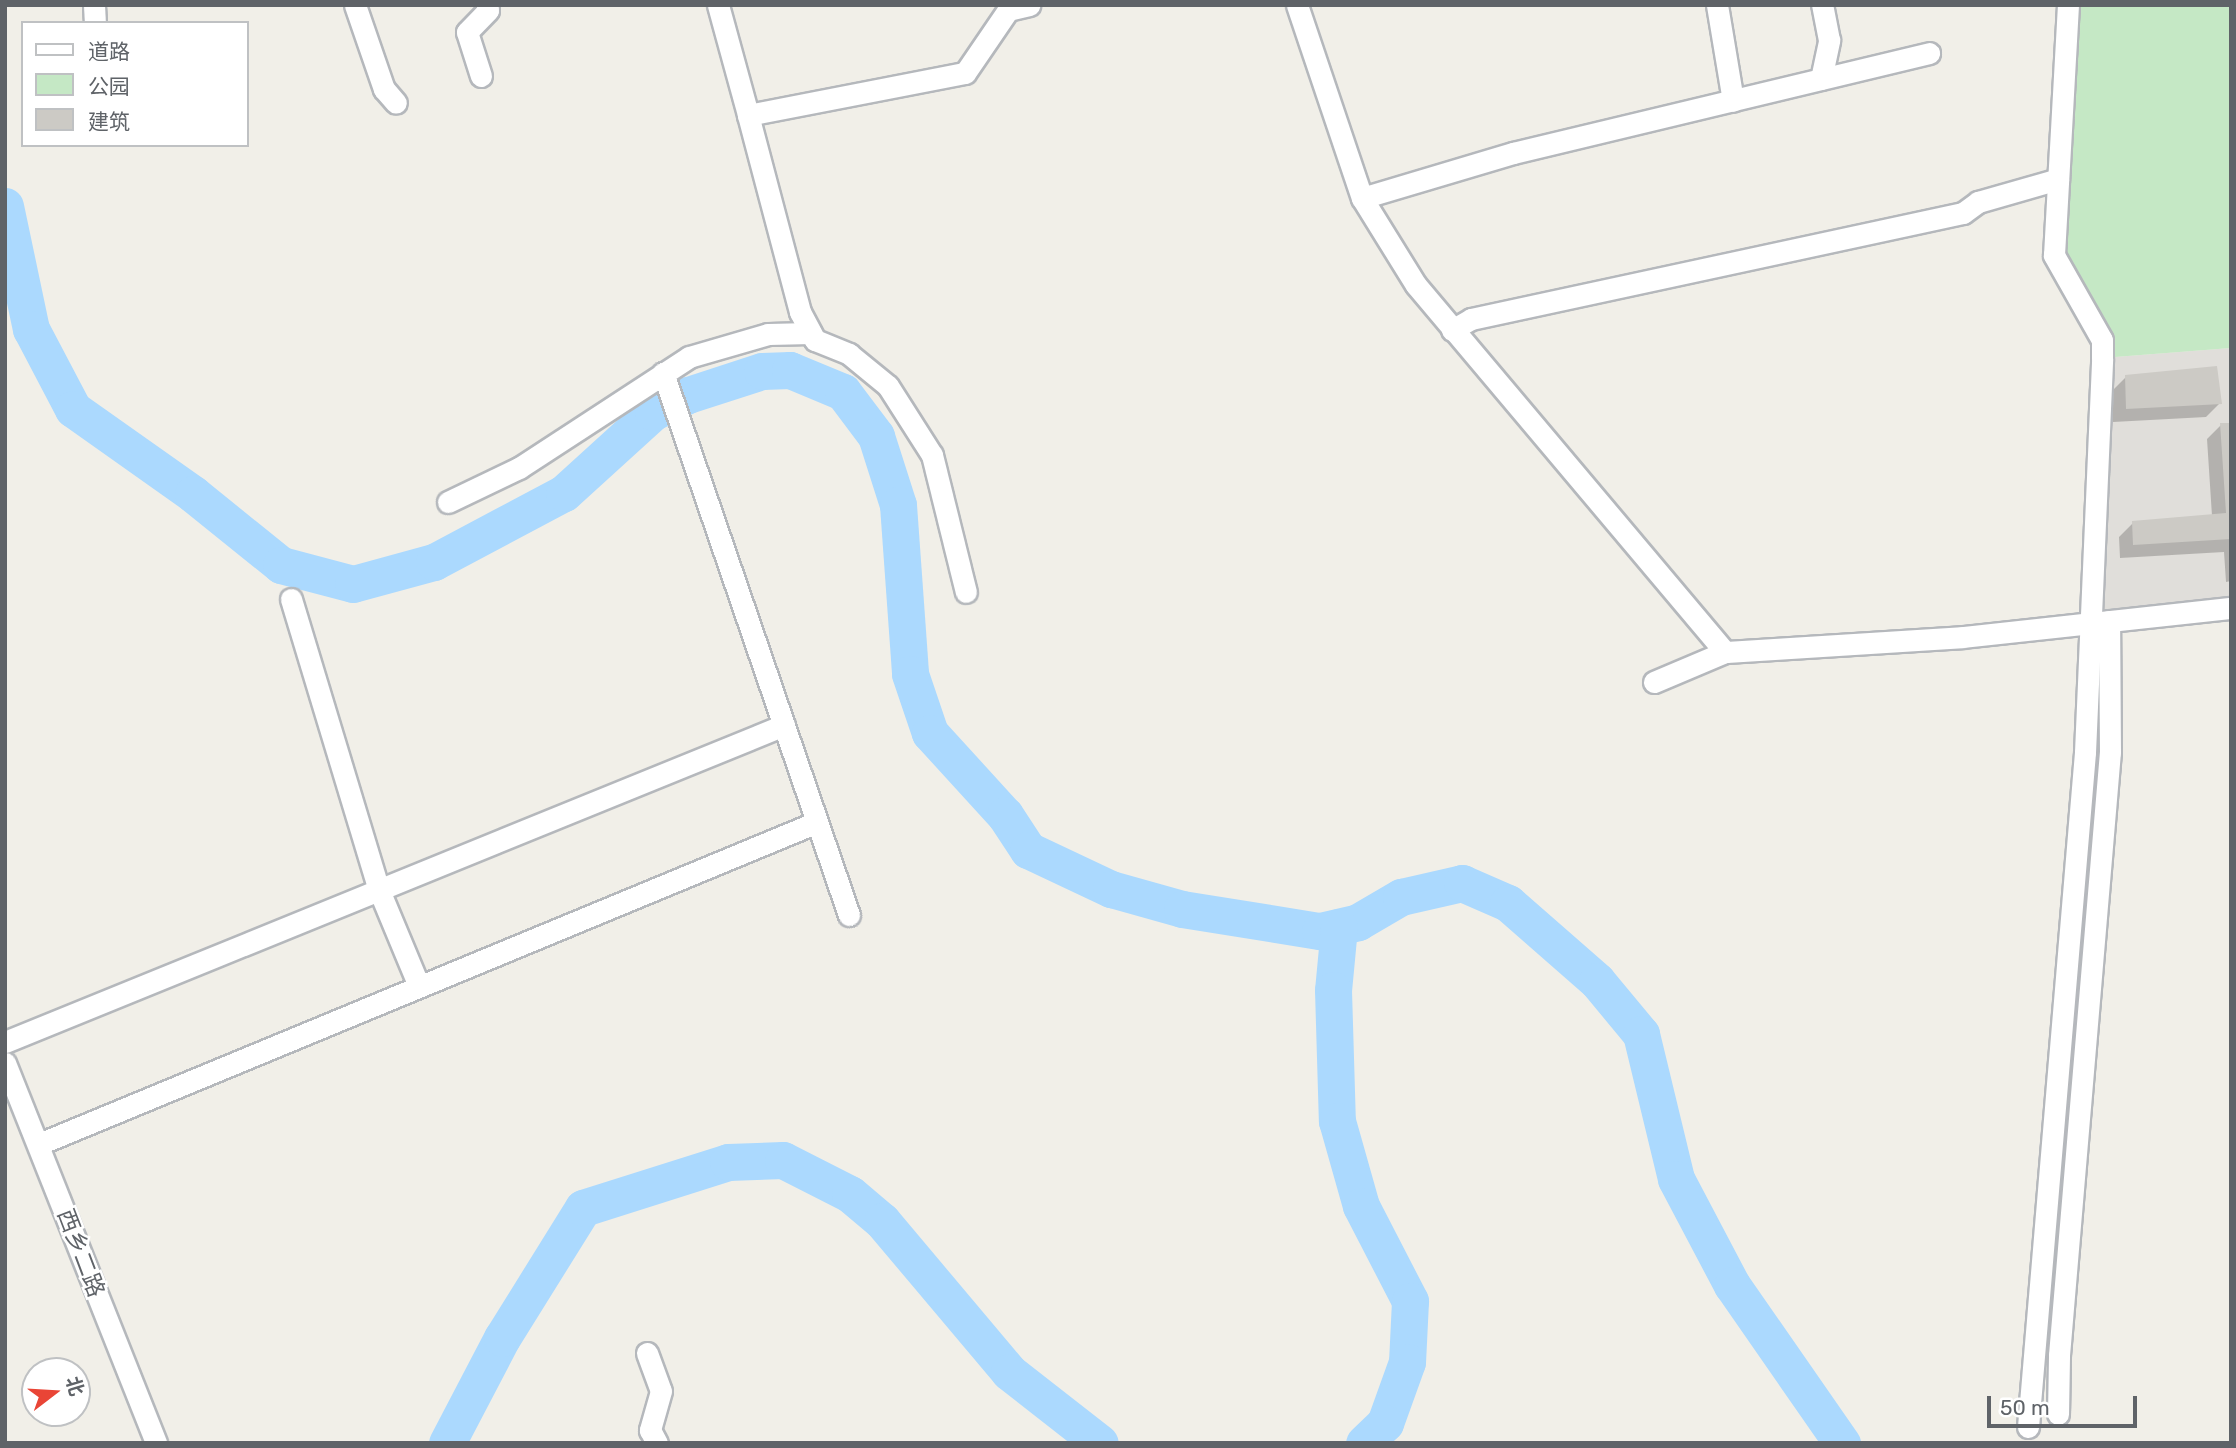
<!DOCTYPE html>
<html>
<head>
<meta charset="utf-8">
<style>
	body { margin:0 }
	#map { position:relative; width:2236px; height:1448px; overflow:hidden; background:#f1efe8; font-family:Rubik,"Noto Sans SC",sans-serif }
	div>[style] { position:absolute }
	.industrial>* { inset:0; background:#e0deda }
	.green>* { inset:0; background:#c5e8c5 }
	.shadow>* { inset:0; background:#0003 }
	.river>* { height:37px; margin:-18.5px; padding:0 18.5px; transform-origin:18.5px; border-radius:18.5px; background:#abd9fe }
	.building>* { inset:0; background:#cccac5 }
	.roads { filter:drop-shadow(2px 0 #b5b8bc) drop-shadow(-2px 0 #b5b8bc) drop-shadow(0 2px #b5b8bc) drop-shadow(0 -2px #b5b8bc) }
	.minor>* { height:21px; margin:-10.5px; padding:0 10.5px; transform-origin:10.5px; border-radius:10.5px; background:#fff }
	span { translate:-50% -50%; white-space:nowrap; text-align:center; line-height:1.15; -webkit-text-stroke:5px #fff; paint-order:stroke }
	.street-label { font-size:23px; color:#5f6368 }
	.frame { position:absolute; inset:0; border:7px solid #5f6368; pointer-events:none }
	.legend { position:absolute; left:21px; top:21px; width:228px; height:126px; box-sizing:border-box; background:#fff; border:2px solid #bfc1c3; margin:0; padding:9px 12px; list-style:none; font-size:21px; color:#5f6368 }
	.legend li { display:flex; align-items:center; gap:14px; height:35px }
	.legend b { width:35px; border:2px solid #bfc1c3 }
	.north { position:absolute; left:21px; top:1357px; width:70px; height:70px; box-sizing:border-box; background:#fff; border:2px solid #bfc1c3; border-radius:50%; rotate:73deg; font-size:19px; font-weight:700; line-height:28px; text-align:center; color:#5f6368 }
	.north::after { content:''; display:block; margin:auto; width:24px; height:32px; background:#e94536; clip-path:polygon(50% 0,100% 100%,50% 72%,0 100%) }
	.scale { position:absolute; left:1987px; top:1396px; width:150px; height:32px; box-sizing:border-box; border:4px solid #5f6368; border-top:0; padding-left:9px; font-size:21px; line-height:24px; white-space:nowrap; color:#5f6368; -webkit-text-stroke:5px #fff; paint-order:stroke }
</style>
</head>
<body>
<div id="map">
	<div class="industrial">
		<div style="clip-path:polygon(2231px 348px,2231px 608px,2089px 623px,2102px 358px)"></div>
	</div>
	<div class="green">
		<div style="clip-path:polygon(2068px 5px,2231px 5px,2231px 348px,2102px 358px,2054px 255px)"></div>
	</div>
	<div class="shadow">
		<div style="clip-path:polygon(2126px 377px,2220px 403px,2206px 417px,2113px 422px,2112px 391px)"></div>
		<div style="clip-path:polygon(2231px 424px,2231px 581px,2226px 582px,2224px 552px,2120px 558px,2119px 537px,2133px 523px,2212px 516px,2207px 439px,2221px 425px)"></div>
	</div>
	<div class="river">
		<div style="left:5px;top:206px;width:126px;rotate:78.1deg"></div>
		<div style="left:31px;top:329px;width:90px;rotate:62.3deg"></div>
		<div style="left:73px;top:409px;width:147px;rotate:35.3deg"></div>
		<div style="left:193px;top:494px;width:113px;rotate:38.9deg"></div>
		<div style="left:281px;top:565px;width:74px;rotate:14.8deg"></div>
		<div style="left:353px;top:584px;width:84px;rotate:-15.2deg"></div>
		<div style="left:434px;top:562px;width:147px;rotate:-28deg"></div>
		<div style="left:564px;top:493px;width:120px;rotate:-42.3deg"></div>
		<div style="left:653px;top:412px;width:39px;rotate:-26deg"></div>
		<div style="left:688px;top:395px;width:78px;rotate:-18deg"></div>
		<div style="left:762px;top:371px;width:28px;rotate:-2deg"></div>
		<div style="left:790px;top:370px;width:57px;rotate:22.5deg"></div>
		<div style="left:843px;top:392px;width:55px;rotate:53.1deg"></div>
		<div style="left:876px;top:436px;width:72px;rotate:72.3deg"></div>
		<div style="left:898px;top:505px;width:169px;rotate:85.9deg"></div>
		<div style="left:910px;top:674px;width:62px;rotate:71.3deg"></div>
		<div style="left:930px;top:733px;width:111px;rotate:47.6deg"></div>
		<div style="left:1005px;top:815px;width:42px;rotate:56.7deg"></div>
		<div style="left:1028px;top:850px;width:92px;rotate:25.2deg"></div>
		<div style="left:1111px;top:889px;width:74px;rotate:15.7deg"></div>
		<div style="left:1182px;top:909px;width:140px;rotate:9.1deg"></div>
		<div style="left:1320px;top:931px;width:39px;rotate:-13deg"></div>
		<div style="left:1358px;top:922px;width:50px;rotate:-30.2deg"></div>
		<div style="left:1401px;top:897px;width:63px;rotate:-12.9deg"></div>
		<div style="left:1462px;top:883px;width:50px;rotate:23.5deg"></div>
		<div style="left:1508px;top:903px;width:118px;rotate:41.2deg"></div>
		<div style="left:1597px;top:981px;width:69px;rotate:50.3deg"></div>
		<div style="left:1641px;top:1034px;width:149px;rotate:76.4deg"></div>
		<div style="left:1676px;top:1179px;width:120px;rotate:62.2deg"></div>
		<div style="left:1732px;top:1285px;width:193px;rotate:55.2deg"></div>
		<div style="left:1339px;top:927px;width:63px;rotate:95.4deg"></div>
		<div style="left:1333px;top:990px;width:131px;rotate:88.3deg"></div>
		<div style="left:1337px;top:1121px;width:88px;rotate:74.2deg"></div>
		<div style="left:1361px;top:1206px;width:107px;rotate:62.7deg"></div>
		<div style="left:1410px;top:1301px;width:61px;rotate:92.8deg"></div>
		<div style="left:1407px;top:1362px;width:65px;rotate:109.8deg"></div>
		<div style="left:1385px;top:1423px;width:29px;rotate:136deg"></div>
		<div style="left:447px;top:1443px;width:119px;rotate:-62.4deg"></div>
		<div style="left:502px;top:1338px;width:153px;rotate:-58.1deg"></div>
		<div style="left:583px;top:1208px;width:152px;rotate:-17.6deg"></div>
		<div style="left:728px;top:1162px;width:55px;rotate:-2.1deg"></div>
		<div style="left:783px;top:1160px;width:75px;rotate:26.9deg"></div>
		<div style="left:850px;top:1194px;width:42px;rotate:40.2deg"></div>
		<div style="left:882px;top:1221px;width:197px;rotate:49.9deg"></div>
		<div style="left:1009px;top:1372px;width:115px;rotate:38deg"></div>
	</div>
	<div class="building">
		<div style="clip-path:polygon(2217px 366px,2222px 404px,2126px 409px,2125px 375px)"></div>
		<div style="clip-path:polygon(2220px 423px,2231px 423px,2231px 539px,2133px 545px,2132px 521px,2226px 513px)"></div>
	</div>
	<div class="roads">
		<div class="minor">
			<div style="left:94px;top:5px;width:18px;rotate:87deg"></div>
			<div style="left:355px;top:5px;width:89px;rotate:71deg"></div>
			<div style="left:384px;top:89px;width:18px;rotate:49deg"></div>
			<div style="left:718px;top:5px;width:114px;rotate:74.7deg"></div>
			<div style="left:748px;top:115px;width:221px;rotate:-11deg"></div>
			<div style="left:965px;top:73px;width:76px;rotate:-55.7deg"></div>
			<div style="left:1008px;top:10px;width:22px;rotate:-13deg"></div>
			<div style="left:1297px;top:5px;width:204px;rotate:71.4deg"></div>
			<div style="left:1362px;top:198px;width:102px;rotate:58.2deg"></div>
			<div style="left:1416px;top:285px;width:480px;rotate:49.9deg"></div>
			<div style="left:1717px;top:5px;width:97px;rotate:80.5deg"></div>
			<div style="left:481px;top:76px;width:46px;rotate:-107.7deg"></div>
			<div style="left:467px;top:32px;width:30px;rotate:-46deg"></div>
			<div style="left:488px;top:10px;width:5px;rotate:-101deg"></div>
			<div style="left:1821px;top:79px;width:40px;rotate:-78deg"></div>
			<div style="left:1829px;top:40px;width:36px;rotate:-101deg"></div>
			<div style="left:748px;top:115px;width:204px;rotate:75.2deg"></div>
			<div style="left:800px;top:312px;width:32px;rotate:62deg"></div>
			<div style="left:815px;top:340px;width:37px;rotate:22deg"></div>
			<div style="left:849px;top:354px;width:50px;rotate:39.4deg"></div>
			<div style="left:888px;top:386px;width:82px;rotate:57.5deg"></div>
			<div style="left:932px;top:455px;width:141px;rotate:76.1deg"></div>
			<div style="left:1362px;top:198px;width:158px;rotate:-16.6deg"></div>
			<div style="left:1513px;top:153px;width:428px;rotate:-13.5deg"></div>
			<div style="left:1452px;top:330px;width:22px;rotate:-30deg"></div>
			<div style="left:1471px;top:319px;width:503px;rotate:-12.16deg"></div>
			<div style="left:1963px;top:213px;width:19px;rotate:-36deg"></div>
			<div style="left:1978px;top:202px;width:83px;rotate:-16deg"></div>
			<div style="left:663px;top:373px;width:573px;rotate:71.06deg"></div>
			<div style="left:448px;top:502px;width:79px;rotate:-25.6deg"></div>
			<div style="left:519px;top:468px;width:203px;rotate:-33.1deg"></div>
			<div style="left:689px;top:357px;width:82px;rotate:-16.2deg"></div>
			<div style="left:768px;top:334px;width:43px;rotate:-1.3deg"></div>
			<div style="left:291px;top:599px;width:304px;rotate:73.2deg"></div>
			<div style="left:379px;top:890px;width:104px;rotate:67.4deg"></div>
			<div style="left:1654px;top:682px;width:77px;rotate:-22.9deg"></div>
			<div style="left:1725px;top:652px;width:238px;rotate:-3.6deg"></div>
			<div style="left:1963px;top:637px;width:270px;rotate:-6.2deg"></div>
			<div style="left:5px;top:1042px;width:841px;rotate:-22.14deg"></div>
			<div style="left:5px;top:1063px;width:409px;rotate:68.3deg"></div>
			<div style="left:39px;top:1144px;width:842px;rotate:-22.48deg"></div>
			<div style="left:647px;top:1353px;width:40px;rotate:69.8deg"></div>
			<div style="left:661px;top:1391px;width:41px;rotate:105.8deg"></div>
			<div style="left:650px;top:1430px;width:15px;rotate:62deg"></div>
			<div style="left:2058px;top:1414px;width:59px;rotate:-89deg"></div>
			<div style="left:2059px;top:1355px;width:605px;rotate:-85.17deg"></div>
			<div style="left:2110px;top:752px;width:131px;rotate:-90.4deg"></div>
			<div style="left:2028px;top:1427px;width:677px;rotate:-85.17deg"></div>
			<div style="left:2085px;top:752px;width:394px;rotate:-87.5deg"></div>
			<div style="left:2102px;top:358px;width:18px;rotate:-90deg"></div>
			<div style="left:2102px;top:340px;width:98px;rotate:-119.5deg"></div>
			<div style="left:2054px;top:255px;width:250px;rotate:-86.8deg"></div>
		</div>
	</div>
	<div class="street-label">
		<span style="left:81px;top:1253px;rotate:69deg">西乡二路</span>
	</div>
	<div class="frame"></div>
	<ul class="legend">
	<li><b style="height:9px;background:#fff"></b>道路</li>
	<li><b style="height:19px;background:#c5e8c5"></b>公园</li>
	<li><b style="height:19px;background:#cccac5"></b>建筑</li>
	</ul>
	<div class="north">北</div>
	<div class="scale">50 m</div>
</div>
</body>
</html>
